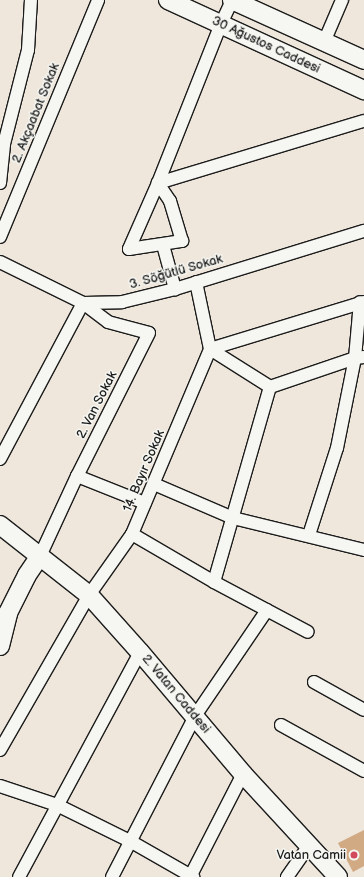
<!DOCTYPE html>
<html>
<head>
<meta charset="utf-8">
<style>
	body { margin:0 }
	#map { position:relative; width:364px; height:877px; overflow:hidden; background:#efe7dc; font-family:"Balsamiq Sans",sans-serif }
	div>[style] { position:absolute }
	.building>* { inset:0; background:#d1a983 }
	.roads { filter:drop-shadow(1px 0 #1c1c1c) drop-shadow(-1px 0 #1c1c1c) drop-shadow(0 1px #1c1c1c) drop-shadow(0 -1px #1c1c1c) }
	.street>* { height:12px; margin:-6px; padding:0 6px; transform-origin:6px; border-radius:6px; background:#f6f6f2 }
	.secondary>* { height:18px; margin:-9px; padding:0 9px; transform-origin:9px; border-radius:9px; background:#f6f6f2 }
	.dots>* { width:11px; height:11px; translate:-50% -50%; box-sizing:border-box; border:2px solid #f6f6f2; border-radius:50% }
	span { translate:-50% -50%; white-space:nowrap; text-align:center; line-height:1.15; -webkit-text-stroke:3px #f6f6f2; paint-order:stroke }
	.street-label { font-size:13px; color:#1c1c1c }
	.poi-label { font-size:13px; color:#1c1c1c }
	.right { translate:-100% -50%; text-align:right }
</style>
</head>
<body>
<div id="map">
	<div class="building">
		<div style="clip-path:polygon(364px 830px,364px 866px,353px 872px,338px 843px)"></div>
	</div>
	<div class="roads">
		<div class="street">
			<div style="left:324px;top:42px;width:46px;rotate:-66.8deg"></div>
			<div style="left:0;top:183px;width:39px;rotate:-84deg"></div>
			<div style="left:4px;top:144px;width:97px;rotate:-75.7deg"></div>
			<div style="left:28px;top:50px;width:50px;rotate:-86.6deg"></div>
			<div style="left:0;top:237px;width:256px;rotate:-67.5deg"></div>
			<div style="left:163px;top:245px;width:46px;rotate:74.7deg"></div>
			<div style="left:129px;top:249px;width:54px;rotate:-8.6deg"></div>
			<div style="left:182px;top:241px;width:42px;rotate:-106.7deg"></div>
			<div style="left:170px;top:201px;width:22px;rotate:-124deg"></div>
			<div style="left:158px;top:183px;width:215px;rotate:-16.8deg"></div>
			<div style="left:129px;top:249px;width:72px;rotate:-66.3deg"></div>
			<div style="left:158px;top:183px;width:171px;rotate:-68.4deg"></div>
			<div style="left:221px;top:24px;width:26px;rotate:-65deg"></div>
			<div style="left:0;top:262px;width:93px;rotate:26.3deg"></div>
			<div style="left:83px;top:303px;width:39px;rotate:-1deg"></div>
			<div style="left:122px;top:302px;width:55px;rotate:-13.8deg"></div>
			<div style="left:175px;top:289px;width:198px;rotate:-17.1deg"></div>
			<div style="left:196px;top:282px;width:68px;rotate:78.2deg"></div>
			<div style="left:210px;top:349px;width:161px;rotate:-17deg"></div>
			<div style="left:0;top:459px;width:177px;rotate:-62deg"></div>
			<div style="left:83px;top:303px;width:31px;rotate:37deg"></div>
			<div style="left:108px;top:322px;width:42px;rotate:15deg"></div>
			<div style="left:149px;top:333px;width:160px;rotate:116.7deg"></div>
			<div style="left:77px;top:476px;width:88px;rotate:114.8deg"></div>
			<div style="left:77px;top:476px;width:73px;rotate:21.7deg"></div>
			<div style="left:154px;top:484px;width:86px;rotate:23.3deg"></div>
			<div style="left:233px;top:518px;width:135px;rotate:13.7deg"></div>
			<div style="left:132px;top:534px;width:95px;rotate:30.3deg"></div>
			<div style="left:214px;top:582px;width:106px;rotate:28deg"></div>
			<div style="left:309px;top:535px;width:91px;rotate:-72.2deg"></div>
			<div style="left:337px;top:448px;width:92px;rotate:-78.7deg"></div>
			<div style="left:355px;top:358px;width:56px;rotate:-84.9deg"></div>
			<div style="left:214px;top:582px;width:203px;rotate:-74deg"></div>
			<div style="left:314px;top:682px;width:57px;rotate:29.2deg"></div>
			<div style="left:281px;top:725px;width:95px;rotate:29deg"></div>
			<div style="left:0;top:750px;width:179px;rotate:-60.1deg"></div>
			<div style="left:89px;top:595px;width:75px;rotate:-54.8deg"></div>
			<div style="left:132px;top:534px;width:201px;rotate:-67.1deg"></div>
			<div style="left:210px;top:349px;width:71px;rotate:32.3deg"></div>
			<div style="left:270px;top:387px;width:90px;rotate:-18.8deg"></div>
			<div style="left:355px;top:358px;width:9px;rotate:-6deg"></div>
			<div style="left:0;top:786px;width:60px;rotate:18.4deg"></div>
			<div style="left:57px;top:805px;width:81px;rotate:26.3deg"></div>
			<div style="left:130px;top:841px;width:73px;rotate:29.7deg"></div>
			<div style="left:19px;top:877px;width:255px;rotate:-61.7deg"></div>
			<div style="left:112px;top:877px;width:181px;rotate:-62.7deg"></div>
			<div style="left:195px;top:716px;width:128px;rotate:-55.8deg"></div>
			<div style="left:190px;top:877px;width:116px;rotate:-62.8deg"></div>
			<div style="left:287px;top:877px;width:40px;rotate:-55.1deg"></div>
		</div>
		<div class="secondary">
			<div style="left:168px;top:0;width:216px;rotate:24.7deg"></div>
			<div style="left:232px;top:0;width:145px;rotate:24.4deg"></div>
			<div style="left:0;top:525px;width:113px;rotate:38.2deg"></div>
			<div style="left:89px;top:595px;width:76px;rotate:48.2deg"></div>
			<div style="left:140px;top:652px;width:160px;rotate:49.8deg"></div>
			<div style="left:243px;top:774px;width:140px;rotate:47.3deg"></div>
			<div style="left:0;top:646px;width:34px;rotate:-76deg"></div>
			<div style="left:8px;top:613px;width:42px;rotate:-63.4deg"></div>
			<div style="left:27px;top:575px;width:23px;rotate:-56deg"></div>
		</div>
	</div>
	<div class="dots">
		<div style="left:354px;top:855px;background:#d1495b"></div>
	</div>
	<div class="street-label">
		<span style="left:266px;top:45px;rotate:25deg">30 Ağustos Caddesi</span>
		<span style="left:36px;top:113px;rotate:-68deg">2. Akçaabat Sokak</span>
		<span style="left:176px;top:272px;rotate:-16deg">3. Söğütlü Sokak</span>
		<span style="left:97px;top:405px;rotate:-63deg">2. Van Sokak</span>
		<span style="left:144px;top:471px;rotate:-67deg">14. Bayır Sokak</span>
		<span style="left:176px;top:694px;rotate:50deg">2. Vatan Caddesi</span>
	</div>
	<div class="poi-label">
		<span class="right" style="left:346px;top:855px">Vatan Camii</span>
	</div>
</div>
</body>
</html>
